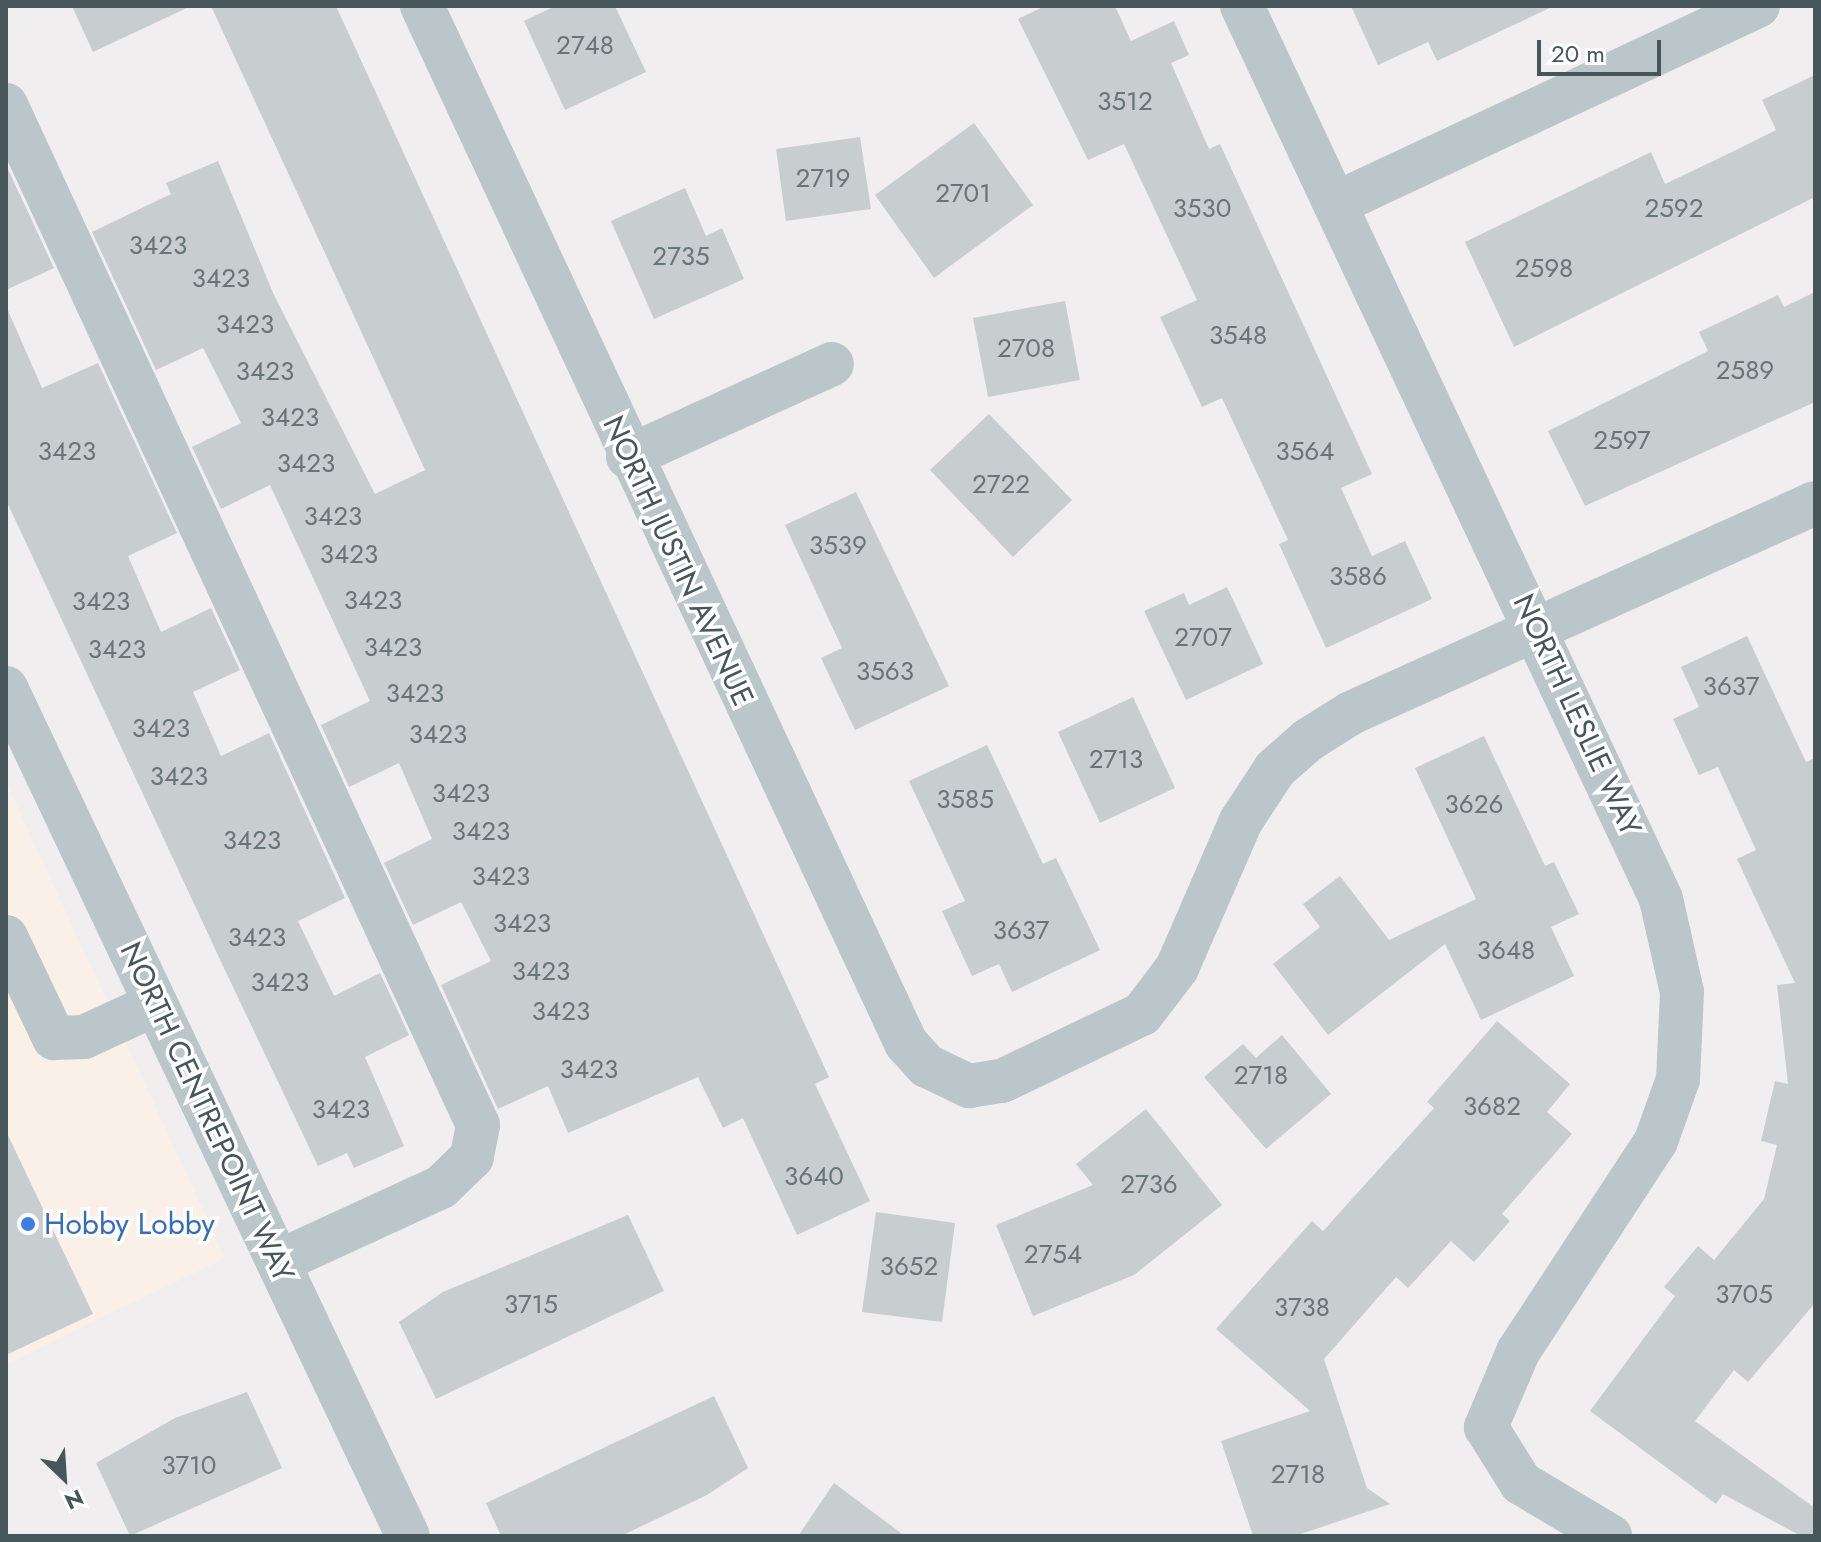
<!DOCTYPE html>
<html>
<head>
<meta charset="utf-8">
<style>
	body { margin:0 }
	#map { position:relative; width:1821px; height:1542px; overflow:hidden; background:#f1eeef; font-family:Jost,sans-serif }
	div>[style] { position:absolute }
	.commercial>* { inset:0; background:#fbf0e8 }
	.building>* { inset:0; background:#c8cdd0 }
	.minor>* { height:44px; margin:-22px; padding:0 22px; transform-origin:22px; border-radius:22px; background:#bac6ca }
	.dots>* { width:22px; height:22px; translate:-50% -50%; box-sizing:border-box; border:4px solid #fff; border-radius:50% }
	span { translate:-50% -50%; white-space:nowrap; text-align:center; line-height:1.15; -webkit-text-stroke:7px #fff; paint-order:stroke }
	.number-label { font-size:26px; color:#677478 }
	.number-label span { -webkit-text-stroke-width:0 }
	.street-label { font-size:30px; color:#47565a }
	.shop-label { font-size:30px; color:#366cbe }
	.left { translate:0 -50%; text-align:left }
	.frame { position:absolute; inset:0; border:8px solid #47565a; pointer-events:none }
	.north { position:absolute; left:24px; top:1438px; width:80px; height:80px; -webkit-text-stroke:6px #fff; paint-order:stroke; rotate:155deg; font-size:22px; font-weight:700; line-height:32px; text-align:center; color:#47565a }
	.north::after { content:''; display:block; margin:auto; width:28px; height:36px; background:#47565a; clip-path:polygon(50% 0,100% 100%,50% 72%,0 100%) }
	.scale { position:absolute; left:1537px; top:40px; width:124px; height:36px; box-sizing:border-box; border:4px solid #47565a; border-top:0; padding-left:10px; font-size:24px; line-height:28px; white-space:nowrap; color:#47565a; -webkit-text-stroke:6px #fff; paint-order:stroke }
</style>
</head>
<body>
<div id="map">
	<div class="commercial">
		<div style="clip-path:polygon(6px 782px,225px 1258px,6px 1364px)"></div>
	</div>
	<div class="building">
		<div style="clip-path:polygon(72px 6px,191px 6px,93px 52px)"></div>
		<div style="clip-path:polygon(211px 6px,336px 6px,829px 1077px,815px 1084px,870px 1201px,797px 1235px,743px 1118px,723px 1128px,698px 1077px,568px 1133px,548px 1086px,498px 1109px,441px 985px,491px 961px,461px 902px,413px 925px,384px 863px,432px 839px,399px 763px,349px 787px,321px 725px,370px 701px,270px 485px,221px 509px,192px 447px,241px 423px,203px 348px,156px 370px,92px 232px,171px 194px,166px 183px,218px 161px,274px 295px,375px 494px,425px 470px)"></div>
		<div style="clip-path:polygon(555px 6px,615px 6px,646px 72px,565px 110px,524px 21px)"></div>
		<div style="clip-path:polygon(1045px 6px,1115px 6px,1131px 41px,1174px 21px,1189px 55px,1171px 63px,1209px 149px,1220px 144px,1372px 474px,1341px 488px,1372px 556px,1405px 541px,1432px 599px,1326px 648px,1279px 544px,1288px 540px,1222px 398px,1202px 407px,1160px 317px,1197px 300px,1124px 144px,1088px 160px,1018px 19px)"></div>
		<div style="clip-path:polygon(1351px 6px,1554px 6px,1437px 61px,1428px 42px,1378px 65px)"></div>
		<div style="clip-path:polygon(1815px 75px,1815px 197px,1514px 347px,1465px 242px,1651px 152px,1665px 184px,1732px 152px,1776px 130px,1762px 100px)"></div>
		<div style="clip-path:polygon(974px 123px,1033px 205px,934px 278px,875px 195px)"></div>
		<div style="clip-path:polygon(860px 137px,871px 209px,786px 221px,776px 149px)"></div>
		<div style="clip-path:polygon(6px 165px,54px 268px,6px 290px)"></div>
		<div style="clip-path:polygon(685px 188px,706px 236px,722px 228px,744px 279px,654px 319px,611px 221px)"></div>
		<div style="clip-path:polygon(1815px 292px,1815px 402px,1585px 506px,1548px 431px,1708px 351px,1699px 332px,1778px 295px,1784px 307px)"></div>
		<div style="clip-path:polygon(1065px 301px,1080px 380px,988px 397px,973px 318px)"></div>
		<div style="clip-path:polygon(6px 306px,42px 388px,98px 363px,177px 533px,128px 556px,161px 632px,211px 608px,240px 670px,193px 692px,221px 756px,269px 733px,345px 898px,298px 921px,334px 996px,380px 973px,409px 1035px,365px 1057px,404px 1146px,354px 1168px,347px 1153px,318px 1166px,223px 966px,6px 500px)"></div>
		<div style="clip-path:polygon(989px 414px,1072px 500px,1013px 557px,930px 470px)"></div>
		<div style="clip-path:polygon(856px 492px,949px 686px,855px 730px,821px 658px,842px 648px,785px 525px)"></div>
		<div style="clip-path:polygon(1227px 587px,1263px 664px,1186px 700px,1144px 611px,1184px 593px,1189px 605px)"></div>
		<div style="clip-path:polygon(1747px 636px,1806px 762px,1815px 758px,1815px 1303px,1748px 1382px,1734px 1370px,1695px 1421px,1815px 1508px,1815px 1536px,1801px 1536px,1723px 1494px,1716px 1504px,1590px 1411px,1675px 1296px,1664px 1287px,1698px 1246px,1714px 1260px,1764px 1199px,1777px 1145px,1761px 1141px,1775px 1081px,1788px 1084px,1777px 985px,1795px 983px,1737px 859px,1756px 850px,1718px 767px,1699px 775px,1673px 719px,1699px 707px,1681px 667px)"></div>
		<div style="clip-path:polygon(1133px 697px,1175px 788px,1100px 823px,1058px 732px)"></div>
		<div style="clip-path:polygon(1484px 736px,1545px 866px,1554px 862px,1579px 914px,1551px 927px,1574px 976px,1481px 1020px,1445px 944px,1328px 1035px,1273px 964px,1320px 927px,1303px 904px,1340px 876px,1389px 940px,1476px 899px,1415px 768px)"></div>
		<div style="clip-path:polygon(987px 745px,1043px 864px,1056px 858px,1100px 950px,1012px 992px,999px 964px,972px 976px,942px 911px,965px 901px,909px 781px)"></div>
		<div style="clip-path:polygon(1497px 1021px,1570px 1084px,1547px 1112px,1572px 1134px,1502px 1214px,1510px 1221px,1474px 1262px,1451px 1241px,1408px 1288px,1396px 1277px,1324px 1359px,1367px 1488px,1390px 1504px,1295px 1536px,1253px 1536px,1221px 1441px,1310px 1411px,1216px 1329px,1312px 1221px,1323px 1231px,1434px 1108px,1427px 1102px)"></div>
		<div style="clip-path:polygon(1282px 1035px,1331px 1094px,1266px 1149px,1204px 1077px,1243px 1044px,1256px 1058px)"></div>
		<div style="clip-path:polygon(1146px 1109px,1222px 1205px,1134px 1275px,1033px 1316px,996px 1225px,1093px 1185px,1076px 1164px)"></div>
		<div style="clip-path:polygon(6px 1131px,93px 1314px,6px 1355px)"></div>
		<div style="clip-path:polygon(876px 1212px,955px 1223px,942px 1322px,862px 1312px)"></div>
		<div style="clip-path:polygon(628px 1215px,664px 1291px,436px 1399px,399px 1322px,443px 1292px)"></div>
		<div style="clip-path:polygon(247px 1392px,282px 1468px,130px 1536px,96px 1463px,175px 1418px)"></div>
		<div style="clip-path:polygon(714px 1396px,748px 1468px,707px 1495px,621px 1536px,501px 1536px,486px 1503px)"></div>
		<div style="clip-path:polygon(834px 1483px,905px 1536px,798px 1536px)"></div>
	</div>
	<div class="minor">
		<div style="left:422px;top:6px;width:1144px;rotate:64.98deg"></div>
		<div style="left:906px;top:1043px;width:31px;rotate:48deg"></div>
		<div style="left:927px;top:1066px;width:47px;rotate:25.5deg"></div>
		<div style="left:969px;top:1086px;width:33px;rotate:-9deg"></div>
		<div style="left:1002px;top:1081px;width:155px;rotate:-25.6deg"></div>
		<div style="left:1142px;top:1014px;width:58px;rotate:-52.7deg"></div>
		<div style="left:1177px;top:968px;width:160px;rotate:-66.5deg"></div>
		<div style="left:1241px;top:821px;width:62px;rotate:-56.8deg"></div>
		<div style="left:1275px;top:769px;width:44px;rotate:-41.3deg"></div>
		<div style="left:1308px;top:740px;width:51px;rotate:-32.1deg"></div>
		<div style="left:1351px;top:713px;width:509px;rotate:-24.35deg"></div>
		<div style="left:1242px;top:6px;width:986px;rotate:64.86deg"></div>
		<div style="left:1661px;top:899px;width:95px;rotate:77.3deg"></div>
		<div style="left:1682px;top:992px;width:87px;rotate:92.6deg"></div>
		<div style="left:1678px;top:1079px;width:66px;rotate:109.5deg"></div>
		<div style="left:1656px;top:1141px;width:252px;rotate:123.2deg"></div>
		<div style="left:1518px;top:1352px;width:82px;rotate:113.1deg"></div>
		<div style="left:1486px;top:1427px;width:66px;rotate:58deg"></div>
		<div style="left:1521px;top:1483px;width:104px;rotate:30.8deg"></div>
		<div style="left:6px;top:105px;width:1124px;rotate:65.17deg"></div>
		<div style="left:478px;top:1125px;width:33px;rotate:101deg"></div>
		<div style="left:472px;top:1157px;width:43px;rotate:135.9deg"></div>
		<div style="left:441px;top:1187px;width:179px;rotate:155.3deg"></div>
		<div style="left:1335px;top:204px;width:467px;rotate:-25.1deg"></div>
		<div style="left:628px;top:457px;width:224px;rotate:-24.5deg"></div>
		<div style="left:6px;top:688px;width:938px;rotate:64.64deg"></div>
		<div style="left:6px;top:937px;width:112px;rotate:64.6deg"></div>
		<div style="left:54px;top:1038px;width:30px;rotate:-2deg"></div>
		<div style="left:84px;top:1037px;width:79px;rotate:-24.6deg"></div>
	</div>
	<div class="dots">
		<div style="left:28px;top:1224px;background:#3f7fe0"></div>
	</div>
	<div class="number-label">
		<span style="left:585px;top:46px">2748</span>
		<span style="left:1125px;top:102px">3512</span>
		<span style="left:823px;top:179px">2719</span>
		<span style="left:963px;top:194px">2701</span>
		<span style="left:1202px;top:209px">3530</span>
		<span style="left:1674px;top:209px">2592</span>
		<span style="left:158px;top:246px">3423</span>
		<span style="left:681px;top:257px">2735</span>
		<span style="left:1544px;top:269px">2598</span>
		<span style="left:221px;top:279px">3423</span>
		<span style="left:245px;top:325px">3423</span>
		<span style="left:1238px;top:336px">3548</span>
		<span style="left:1026px;top:349px">2708</span>
		<span style="left:1745px;top:371px">2589</span>
		<span style="left:265px;top:372px">3423</span>
		<span style="left:290px;top:418px">3423</span>
		<span style="left:1622px;top:441px">2597</span>
		<span style="left:67px;top:452px">3423</span>
		<span style="left:1305px;top:452px">3564</span>
		<span style="left:306px;top:464px">3423</span>
		<span style="left:1001px;top:485px">2722</span>
		<span style="left:333px;top:517px">3423</span>
		<span style="left:838px;top:546px">3539</span>
		<span style="left:349px;top:555px">3423</span>
		<span style="left:1358px;top:577px">3586</span>
		<span style="left:373px;top:601px">3423</span>
		<span style="left:101px;top:602px">3423</span>
		<span style="left:1203px;top:638px">2707</span>
		<span style="left:393px;top:648px">3423</span>
		<span style="left:117px;top:650px">3423</span>
		<span style="left:885px;top:672px">3563</span>
		<span style="left:1731px;top:687px">3637</span>
		<span style="left:415px;top:694px">3423</span>
		<span style="left:161px;top:729px">3423</span>
		<span style="left:438px;top:735px">3423</span>
		<span style="left:1116px;top:760px">2713</span>
		<span style="left:179px;top:777px">3423</span>
		<span style="left:461px;top:794px">3423</span>
		<span style="left:965px;top:800px">3585</span>
		<span style="left:1474px;top:805px">3626</span>
		<span style="left:481px;top:832px">3423</span>
		<span style="left:252px;top:841px">3423</span>
		<span style="left:501px;top:877px">3423</span>
		<span style="left:522px;top:924px">3423</span>
		<span style="left:1021px;top:931px">3637</span>
		<span style="left:257px;top:938px">3423</span>
		<span style="left:1506px;top:951px">3648</span>
		<span style="left:541px;top:972px">3423</span>
		<span style="left:280px;top:983px">3423</span>
		<span style="left:561px;top:1012px">3423</span>
		<span style="left:589px;top:1070px">3423</span>
		<span style="left:1261px;top:1076px">2718</span>
		<span style="left:1492px;top:1107px">3682</span>
		<span style="left:341px;top:1110px">3423</span>
		<span style="left:814px;top:1177px">3640</span>
		<span style="left:1149px;top:1185px">2736</span>
		<span style="left:1053px;top:1255px">2754</span>
		<span style="left:909px;top:1267px">3652</span>
		<span style="left:1744px;top:1295px">3705</span>
		<span style="left:531px;top:1305px">3715</span>
		<span style="left:1302px;top:1308px">3738</span>
		<span style="left:189px;top:1466px">3710</span>
		<span style="left:1298px;top:1475px">2718</span>
	</div>
	<div class="street-label">
		<span style="left:678px;top:561px;rotate:65deg">NORTH JUSTIN AVENUE</span>
		<span style="left:1577px;top:715px;rotate:65deg">NORTH LESLIE WAY</span>
		<span style="left:207px;top:1112px;rotate:65deg">NORTH CENTREPOINT WAY</span>
	</div>
	<div class="shop-label">
		<span class="left" style="left:44px;top:1224px">Hobby Lobby</span>
	</div>
	<div class="frame"></div>
	<div class="north">N</div>
	<div class="scale">20 m</div>
</div>
</body>
</html>
